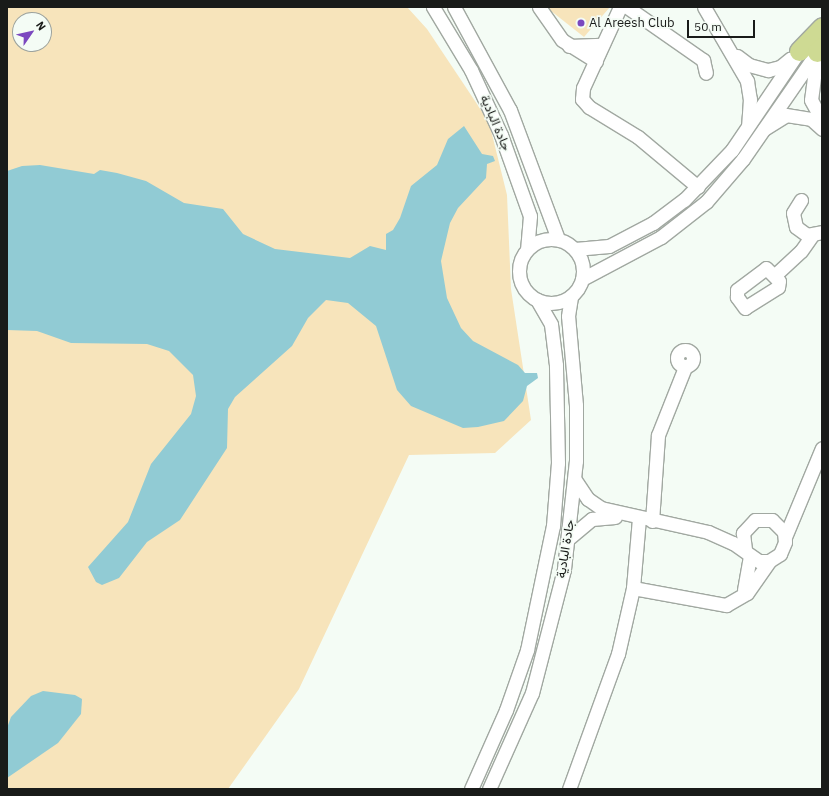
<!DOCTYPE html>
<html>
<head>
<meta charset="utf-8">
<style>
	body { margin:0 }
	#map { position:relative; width:829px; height:796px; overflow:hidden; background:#f4fcf5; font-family:"IBM Plex Sans",Vazirmatn,sans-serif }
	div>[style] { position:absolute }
	.green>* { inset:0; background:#f7e4bb }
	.water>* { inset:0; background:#91cbd4 }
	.roads { filter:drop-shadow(1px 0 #a1a8a1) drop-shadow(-1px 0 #a1a8a1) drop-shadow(0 1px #a1a8a1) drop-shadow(0 -1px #a1a8a1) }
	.minor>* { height:13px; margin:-6.5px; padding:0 6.5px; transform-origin:6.5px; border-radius:6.5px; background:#fff }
	.minor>.ring { margin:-6.5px; padding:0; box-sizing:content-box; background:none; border:13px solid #fff; border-radius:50% }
	.highway>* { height:19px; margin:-9.5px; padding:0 9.5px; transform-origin:9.5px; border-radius:9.5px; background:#ceda93 }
	.dots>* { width:11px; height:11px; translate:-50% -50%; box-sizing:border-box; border:2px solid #f4fcf5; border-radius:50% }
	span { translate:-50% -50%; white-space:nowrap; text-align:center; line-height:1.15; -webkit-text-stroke:3.5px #f4fcf5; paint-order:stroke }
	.poi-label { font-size:13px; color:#191b19 }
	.left { translate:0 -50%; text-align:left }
	.street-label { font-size:13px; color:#191b19 }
	.frame { position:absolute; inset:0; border:8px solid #191b19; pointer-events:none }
	.north { position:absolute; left:12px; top:12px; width:40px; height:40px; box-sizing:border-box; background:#f4fcf5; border:1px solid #9ca29d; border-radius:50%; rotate:56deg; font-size:11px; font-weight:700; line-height:16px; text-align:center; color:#191b19 }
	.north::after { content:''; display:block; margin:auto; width:14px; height:18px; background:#7b48bf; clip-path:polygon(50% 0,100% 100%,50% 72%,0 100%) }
	.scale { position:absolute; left:687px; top:20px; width:68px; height:18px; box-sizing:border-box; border:2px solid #191b19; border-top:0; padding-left:5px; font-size:12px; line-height:14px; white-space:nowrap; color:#191b19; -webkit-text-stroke:3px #f4fcf5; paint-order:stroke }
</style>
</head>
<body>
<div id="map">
	<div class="green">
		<div style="clip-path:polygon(evenodd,7px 7px,407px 7px,427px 29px,489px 122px,507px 195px,511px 289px,531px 420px,495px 453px,409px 455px,299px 689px,228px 789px,7px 789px,7px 7px,20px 20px,44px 20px,44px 44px,20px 44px,20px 20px)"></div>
		<div style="clip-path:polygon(546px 7px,610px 7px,584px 37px)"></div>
	</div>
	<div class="water">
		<div style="clip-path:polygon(464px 126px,482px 154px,493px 156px,495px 161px,487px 164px,486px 178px,458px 208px,450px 223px,441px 261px,447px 298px,461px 328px,473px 341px,518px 365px,525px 373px,537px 373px,538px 378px,527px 386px,523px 401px,504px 421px,478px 427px,463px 428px,411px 406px,397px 390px,376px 326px,348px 303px,326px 300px,308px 318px,292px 346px,235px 397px,228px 409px,227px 448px,180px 520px,147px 542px,119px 578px,102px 585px,96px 582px,88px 567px,128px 522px,151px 464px,191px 414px,196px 396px,193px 375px,169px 351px,147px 344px,71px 343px,37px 331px,7px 330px,7px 171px,22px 166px,40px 165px,94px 174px,100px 170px,117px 173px,146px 181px,184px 203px,223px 209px,243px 234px,275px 249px,350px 258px,370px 246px,386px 250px,386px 234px,393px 230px,400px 218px,411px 186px,437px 165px,448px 139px)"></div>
		<div style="clip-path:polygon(43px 691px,75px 695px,82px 699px,81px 714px,58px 743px,7px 778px,7px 728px,11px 717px,31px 696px)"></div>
	</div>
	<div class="roads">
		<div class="minor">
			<div style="left:433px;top:7px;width:74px;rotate:58.9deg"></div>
			<div style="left:471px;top:70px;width:72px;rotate:65.2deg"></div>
			<div style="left:501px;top:135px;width:86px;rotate:70.3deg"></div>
			<div style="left:530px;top:216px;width:32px;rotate:95deg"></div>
			<div style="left:454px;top:7px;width:117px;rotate:61.5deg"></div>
			<div style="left:510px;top:110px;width:138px;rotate:69.6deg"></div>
			<div style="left:539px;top:7px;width:40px;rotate:55.1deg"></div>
			<div style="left:562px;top:40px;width:40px;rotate:32deg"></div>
			<div style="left:620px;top:7px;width:89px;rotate:114.6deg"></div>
			<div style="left:583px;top:88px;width:11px;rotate:95deg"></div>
			<div style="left:582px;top:99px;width:11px;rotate:49deg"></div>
			<div style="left:589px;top:107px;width:57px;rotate:31.5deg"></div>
			<div style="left:638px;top:137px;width:78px;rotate:39.8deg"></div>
			<div style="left:627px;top:7px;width:93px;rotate:34.9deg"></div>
			<div style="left:703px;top:60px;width:13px;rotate:77deg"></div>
			<div style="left:704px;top:7px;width:86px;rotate:59.8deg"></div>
			<div style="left:747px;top:81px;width:18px;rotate:81deg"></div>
			<div style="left:750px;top:99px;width:26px;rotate:94deg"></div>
			<div style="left:569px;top:46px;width:33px;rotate:-2deg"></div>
			<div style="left:817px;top:55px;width:45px;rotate:97.6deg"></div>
			<div style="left:811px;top:100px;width:23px;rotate:61deg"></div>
			<div style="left:737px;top:56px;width:15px;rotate:37deg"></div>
			<div style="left:749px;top:65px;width:20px;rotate:15deg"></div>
			<div style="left:768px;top:70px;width:12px;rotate:-14deg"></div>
			<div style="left:780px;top:67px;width:13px;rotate:-39deg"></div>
			<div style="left:764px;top:129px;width:26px;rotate:-32deg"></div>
			<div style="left:786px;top:115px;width:25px;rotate:9deg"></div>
			<div style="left:811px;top:119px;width:15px;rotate:42deg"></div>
			<div style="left:801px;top:200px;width:15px;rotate:122deg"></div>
			<div style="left:793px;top:213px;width:14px;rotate:78deg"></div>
			<div style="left:796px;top:227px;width:14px;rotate:36deg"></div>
			<div style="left:807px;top:235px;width:15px;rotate:-11deg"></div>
			<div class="ring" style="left:519px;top:239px;width:51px;height:51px"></div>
			<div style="left:575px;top:249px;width:34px;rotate:-5deg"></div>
			<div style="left:609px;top:246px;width:50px;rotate:-27.6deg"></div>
			<div style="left:653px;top:223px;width:39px;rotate:-37deg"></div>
			<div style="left:684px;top:200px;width:69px;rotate:-46.2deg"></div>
			<div style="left:732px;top:150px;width:120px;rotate:-55.9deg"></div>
			<div style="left:766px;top:268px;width:18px;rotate:45deg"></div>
			<div style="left:779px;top:281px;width:6px;rotate:99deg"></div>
			<div style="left:778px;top:287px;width:39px;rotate:148deg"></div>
			<div style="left:745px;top:308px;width:14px;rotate:-126deg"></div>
			<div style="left:737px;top:297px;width:7px;rotate:-90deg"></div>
			<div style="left:737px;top:290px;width:36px;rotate:-37deg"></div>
			<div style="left:775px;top:275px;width:35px;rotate:-43deg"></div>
			<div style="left:801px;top:251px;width:19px;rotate:-55deg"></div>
			<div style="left:582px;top:279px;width:89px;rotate:-28deg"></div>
			<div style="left:661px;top:237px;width:57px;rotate:-37.9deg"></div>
			<div style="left:706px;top:202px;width:57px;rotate:-49.3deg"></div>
			<div style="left:743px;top:159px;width:130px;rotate:-55.3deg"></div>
			<div class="ring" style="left:677px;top:350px;width:3px;height:3px"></div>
			<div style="left:575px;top:480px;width:23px;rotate:56deg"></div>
			<div style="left:588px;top:499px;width:16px;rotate:35deg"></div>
			<div style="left:601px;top:508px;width:110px;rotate:12.6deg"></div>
			<div style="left:708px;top:532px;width:27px;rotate:24deg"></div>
			<div style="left:733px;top:543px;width:32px;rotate:35deg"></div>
			<div style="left:759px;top:561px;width:10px"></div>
			<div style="left:769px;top:561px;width:13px;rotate:-32deg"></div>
			<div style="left:780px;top:554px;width:13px;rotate:-67deg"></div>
			<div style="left:785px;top:542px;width:10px;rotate:-96deg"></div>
			<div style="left:784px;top:532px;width:17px;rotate:-135deg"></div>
			<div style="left:772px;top:520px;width:17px;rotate:180deg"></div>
			<div style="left:755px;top:520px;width:18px;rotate:133deg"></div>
			<div style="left:743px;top:533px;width:17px;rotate:83deg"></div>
			<div style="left:652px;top:521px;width:86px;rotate:-86deg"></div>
			<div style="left:658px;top:435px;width:73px;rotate:-68.3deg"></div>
			<div style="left:785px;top:537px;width:96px;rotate:-67.4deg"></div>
			<div style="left:569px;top:538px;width:30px;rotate:-40deg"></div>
			<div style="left:592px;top:519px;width:23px;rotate:-5deg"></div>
			<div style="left:633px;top:588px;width:95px;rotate:10.4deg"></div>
			<div style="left:726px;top:605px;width:24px;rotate:-30deg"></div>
			<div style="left:747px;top:593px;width:39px;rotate:-55deg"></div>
			<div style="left:744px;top:590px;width:35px;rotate:-80deg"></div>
			<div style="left:471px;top:789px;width:86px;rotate:-66.1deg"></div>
			<div style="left:506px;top:710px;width:64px;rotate:-70.7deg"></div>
			<div style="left:527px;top:650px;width:127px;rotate:-78.2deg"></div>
			<div style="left:553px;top:526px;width:63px;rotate:-85.5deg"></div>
			<div style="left:558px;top:463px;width:98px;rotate:-91.2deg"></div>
			<div style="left:556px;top:365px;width:41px;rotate:-97deg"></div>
			<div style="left:551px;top:324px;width:28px;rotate:-120deg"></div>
			<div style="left:489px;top:789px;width:105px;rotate:-65.9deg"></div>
			<div style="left:532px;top:693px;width:128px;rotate:-75.5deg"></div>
			<div style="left:564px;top:569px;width:109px;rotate:-83.7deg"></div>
			<div style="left:576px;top:461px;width:56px;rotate:-90deg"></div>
			<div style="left:576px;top:405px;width:89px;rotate:-95.1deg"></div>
			<div style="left:568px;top:316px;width:20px;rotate:-81deg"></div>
			<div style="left:569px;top:789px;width:144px;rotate:-70.1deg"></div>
			<div style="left:618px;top:654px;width:68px;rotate:-77.2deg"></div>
			<div style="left:633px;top:588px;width:70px;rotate:-85.1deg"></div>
		</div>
		<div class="highway">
			<div style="left:799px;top:51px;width:33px;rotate:-46deg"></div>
			<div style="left:817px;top:52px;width:7px;rotate:-45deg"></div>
		</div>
	</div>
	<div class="dots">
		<div style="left:581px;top:23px;background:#7b48bf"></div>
	</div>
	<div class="poi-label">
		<span class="left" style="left:589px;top:23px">Al Areesh Club</span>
	</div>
	<div class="street-label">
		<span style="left:495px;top:123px;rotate:67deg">جادة البادية</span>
		<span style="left:566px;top:549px;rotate:-81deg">جادة البادية</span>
	</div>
	<div class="frame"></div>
	<div class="north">N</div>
	<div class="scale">50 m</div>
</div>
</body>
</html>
